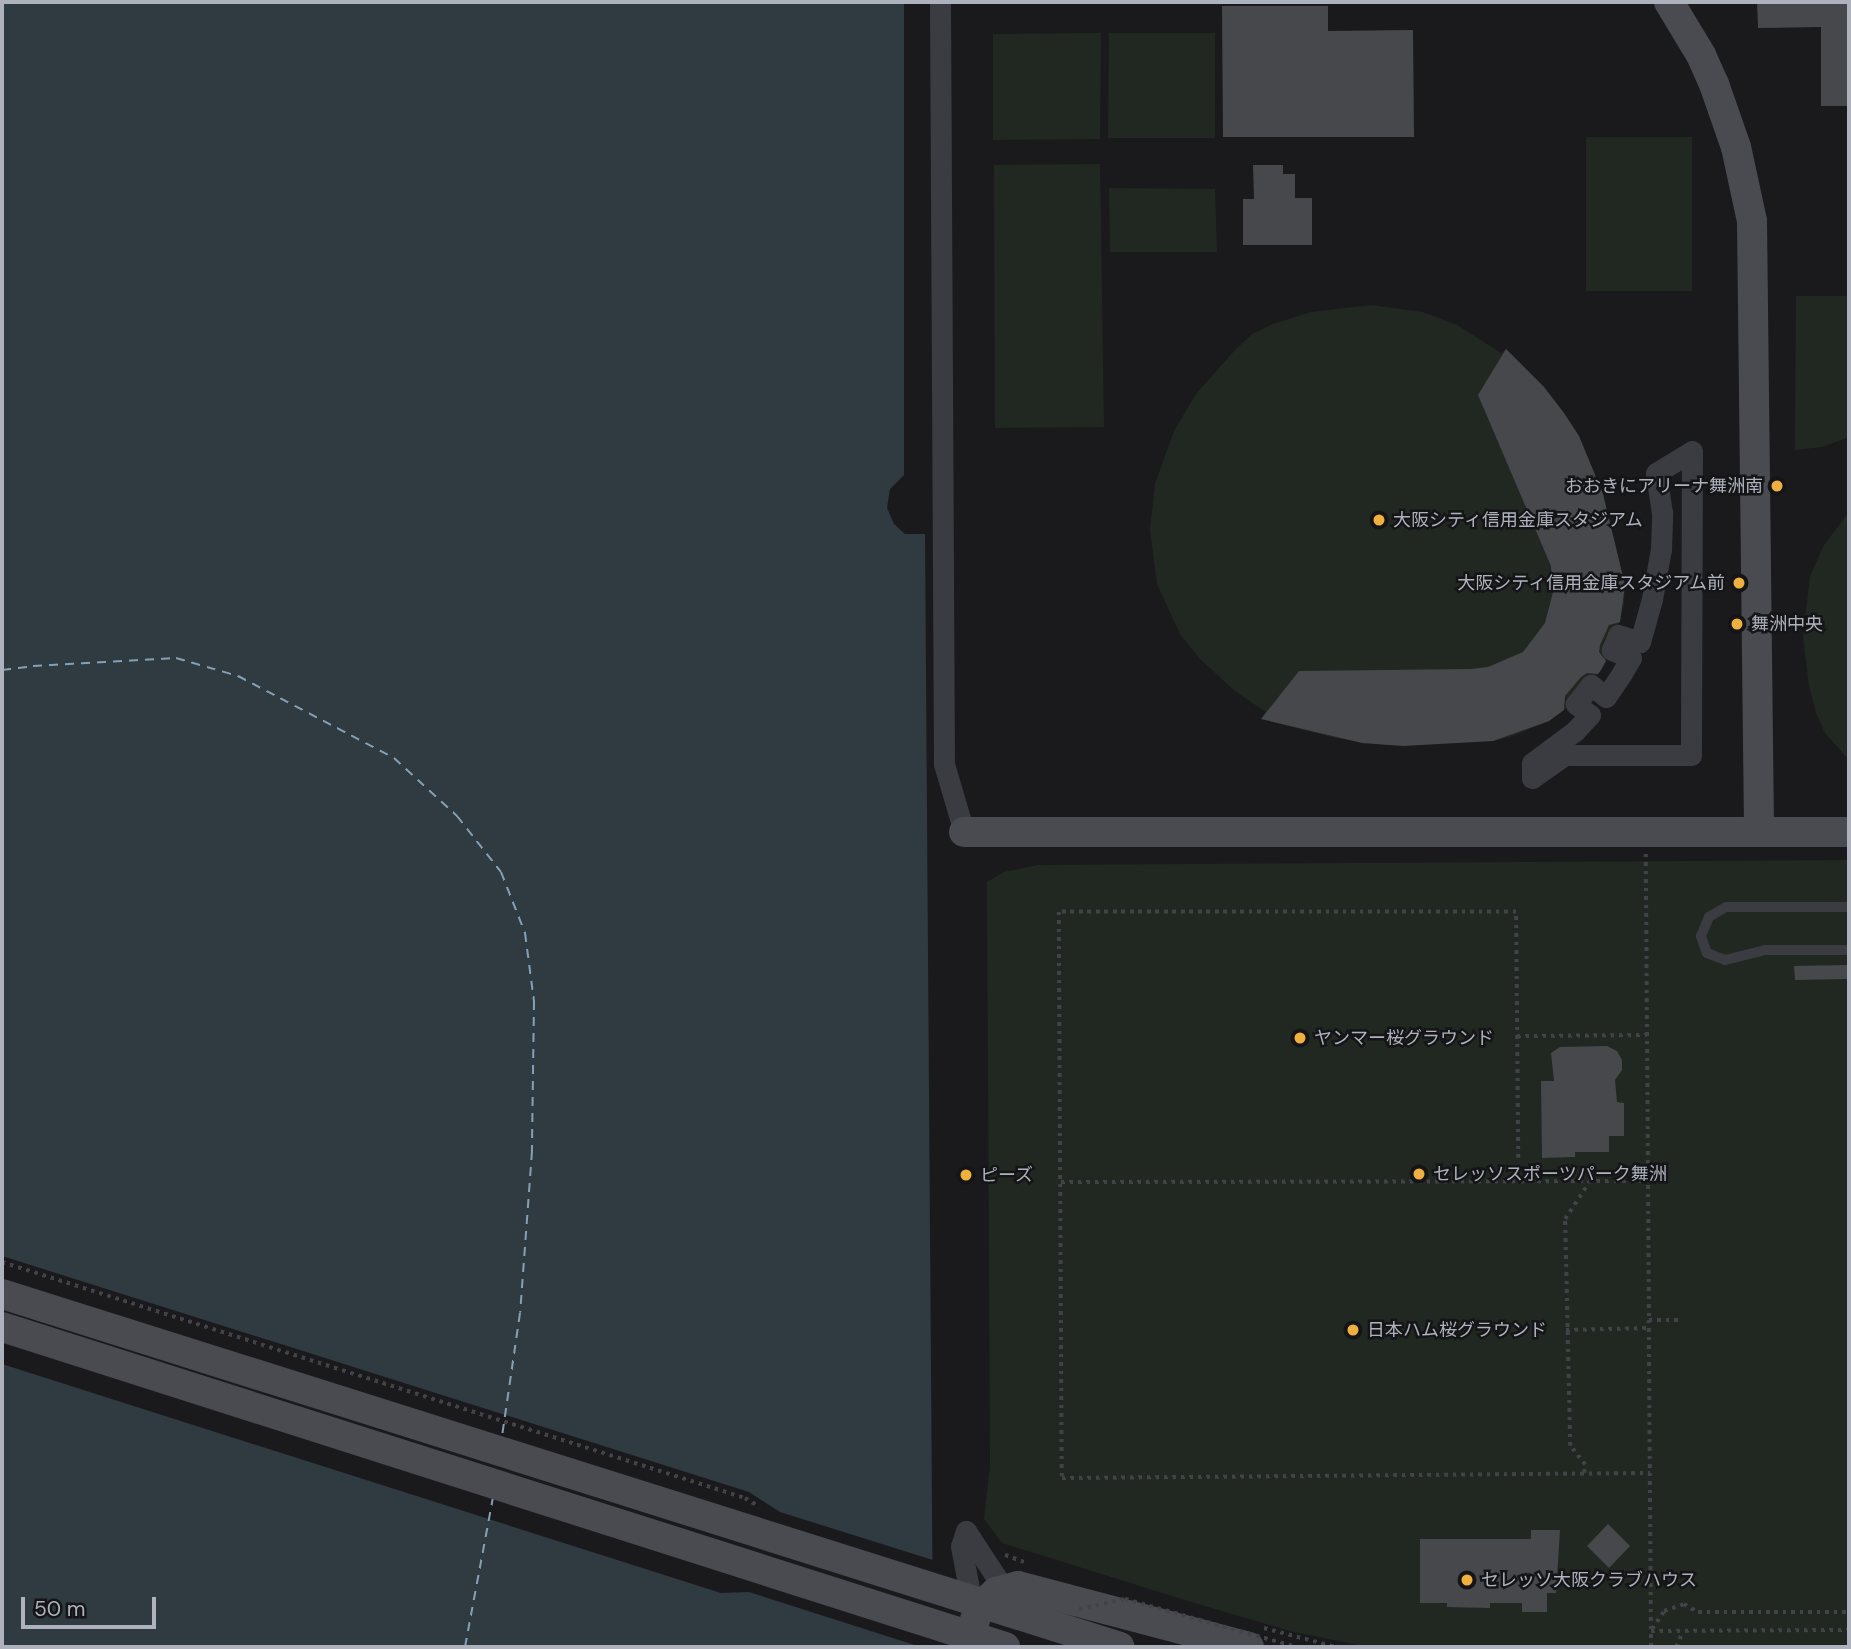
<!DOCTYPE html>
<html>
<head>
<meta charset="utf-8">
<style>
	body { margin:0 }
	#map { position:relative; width:1851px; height:1649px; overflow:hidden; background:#1a1a1d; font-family:"DM Sans","Noto Sans JP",sans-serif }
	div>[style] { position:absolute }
	.green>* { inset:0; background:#202821 }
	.water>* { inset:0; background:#303a41 }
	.pier>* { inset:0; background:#1a1a1d }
	.ferry>* { height:2px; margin-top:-1px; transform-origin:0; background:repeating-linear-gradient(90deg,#85a0b5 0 9px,transparent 0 16px) }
	.building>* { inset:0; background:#47484c }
	.path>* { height:3.5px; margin-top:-1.75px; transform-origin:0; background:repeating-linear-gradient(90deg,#414348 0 3.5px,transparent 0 8.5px) }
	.lane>* { height:10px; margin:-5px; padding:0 5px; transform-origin:5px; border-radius:5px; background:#3b3c41 }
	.street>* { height:21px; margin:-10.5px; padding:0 10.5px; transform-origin:10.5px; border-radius:10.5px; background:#3b3c41 }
	.secondary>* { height:30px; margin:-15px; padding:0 15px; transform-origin:15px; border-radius:15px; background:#494b51 }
	.path-bridge>* { height:3.5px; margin-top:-1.75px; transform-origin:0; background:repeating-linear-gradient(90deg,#414348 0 3.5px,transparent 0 8.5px) }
	.secondary-bridge>* { height:30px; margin:-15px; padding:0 15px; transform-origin:15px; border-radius:15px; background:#494b51 }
	.dots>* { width:19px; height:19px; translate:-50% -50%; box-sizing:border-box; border:4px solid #151518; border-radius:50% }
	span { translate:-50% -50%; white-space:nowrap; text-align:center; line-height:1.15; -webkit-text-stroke:5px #151518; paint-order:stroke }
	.poi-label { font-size:18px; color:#adb2bc }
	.right { translate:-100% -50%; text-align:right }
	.left { translate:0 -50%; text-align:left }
	.frame { position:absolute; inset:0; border:4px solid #adb2bc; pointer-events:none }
	.scale { position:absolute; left:21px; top:1597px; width:135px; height:32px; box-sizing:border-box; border:4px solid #adb2bc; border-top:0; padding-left:9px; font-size:21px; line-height:24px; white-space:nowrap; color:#adb2bc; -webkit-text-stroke:5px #151518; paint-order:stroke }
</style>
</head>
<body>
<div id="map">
	<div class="green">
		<div style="clip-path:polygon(1101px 33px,1100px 139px,993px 140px,993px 34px)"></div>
		<div style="clip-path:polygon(1109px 33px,1215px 33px,1215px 138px,1108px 138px)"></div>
		<div style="clip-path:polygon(1586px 137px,1692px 137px,1692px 291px,1586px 291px)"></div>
		<div style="clip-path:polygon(1100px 164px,1104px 427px,995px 428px,994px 165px)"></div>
		<div style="clip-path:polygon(1109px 188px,1215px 189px,1217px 252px,1110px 252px)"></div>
		<div style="clip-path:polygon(1796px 296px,1849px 296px,1849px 437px,1822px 447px,1795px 450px)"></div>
		<div style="clip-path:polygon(1371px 305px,1423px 312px,1457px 325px,1501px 353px,1506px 349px,1544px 387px,1564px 413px,1579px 436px,1603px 494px,1625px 585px,1624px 604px,1613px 647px,1601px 670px,1577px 700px,1549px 721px,1510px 737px,1493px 741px,1386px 745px,1335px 738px,1261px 719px,1266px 712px,1235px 691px,1199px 658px,1180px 634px,1157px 584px,1150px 530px,1155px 484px,1174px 431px,1196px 394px,1235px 350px,1252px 334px,1273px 324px,1311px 312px)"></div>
		<div style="clip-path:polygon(1849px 512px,1849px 760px,1825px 733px,1816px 713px,1809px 686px,1803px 637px,1810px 576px,1824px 545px)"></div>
		<div style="clip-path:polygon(1849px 860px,1849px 1647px,1367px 1647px,1290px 1631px,1188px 1601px,1002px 1543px,984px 1519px,990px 1466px,987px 882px,1004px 872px,1038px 865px)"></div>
	</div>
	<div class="water">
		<div style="clip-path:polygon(2px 2px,904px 2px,904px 475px,890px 489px,887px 508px,894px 524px,905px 534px,925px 534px,933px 1647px,2px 1647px)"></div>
	</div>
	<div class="pier">
		<div style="clip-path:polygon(2px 1256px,749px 1492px,780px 1512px,936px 1561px,937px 1647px,921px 1647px,749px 1592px,721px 1593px,2px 1364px)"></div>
	</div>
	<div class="ferry">
		<div style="left:2px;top:670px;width:31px;rotate:-7deg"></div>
		<div style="left:33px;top:666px;width:143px;rotate:-3.2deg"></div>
		<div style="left:176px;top:658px;width:65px;rotate:16.2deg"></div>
		<div style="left:238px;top:676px;width:176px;rotate:27.7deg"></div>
		<div style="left:394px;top:758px;width:86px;rotate:42.6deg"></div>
		<div style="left:457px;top:816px;width:71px;rotate:51.8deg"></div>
		<div style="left:501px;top:872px;width:66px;rotate:68.5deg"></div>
		<div style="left:525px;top:933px;width:69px;rotate:82.5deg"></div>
		<div style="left:534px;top:1001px;width:150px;rotate:90.8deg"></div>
		<div style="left:532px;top:1151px;width:162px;rotate:94.2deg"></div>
		<div style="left:520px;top:1313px;width:124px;rotate:98.3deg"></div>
		<div style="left:465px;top:1647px;width:153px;rotate:-79.4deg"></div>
	</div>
	<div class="building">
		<div style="clip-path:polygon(1757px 2px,1849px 2px,1849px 106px,1821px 106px,1821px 27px,1758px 28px)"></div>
		<div style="clip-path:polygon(1222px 6px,1328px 6px,1328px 31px,1413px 30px,1414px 137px,1223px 137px)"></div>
		<div style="clip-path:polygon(1253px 165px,1283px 165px,1283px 174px,1295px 174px,1295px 198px,1312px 198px,1312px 245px,1243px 245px,1243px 199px,1254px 199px)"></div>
		<div style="clip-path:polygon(1506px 349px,1544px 387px,1564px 413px,1579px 436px,1603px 494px,1625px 585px,1620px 622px,1609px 625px,1600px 645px,1599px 652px,1606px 661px,1601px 670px,1598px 674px,1587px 673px,1581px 677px,1565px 696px,1564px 710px,1549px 721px,1493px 741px,1403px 746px,1362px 743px,1261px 719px,1299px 671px,1471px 669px,1488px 667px,1523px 652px,1545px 623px,1553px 592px,1551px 566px,1478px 395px)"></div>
		<div style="clip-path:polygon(1849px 965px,1849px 979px,1795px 980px,1794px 966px)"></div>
		<div style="clip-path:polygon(1607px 1046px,1617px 1051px,1622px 1060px,1622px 1070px,1615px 1080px,1617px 1102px,1624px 1103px,1624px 1136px,1609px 1136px,1609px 1152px,1575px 1152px,1575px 1157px,1542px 1158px,1541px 1081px,1554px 1081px,1551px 1053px,1560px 1047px)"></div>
		<div style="clip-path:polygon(1608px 1524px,1630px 1546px,1609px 1568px,1587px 1546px)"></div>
		<div style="clip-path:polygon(1531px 1530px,1560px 1530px,1556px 1593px,1547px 1593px,1547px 1612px,1522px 1612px,1522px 1603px,1490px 1603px,1490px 1608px,1447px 1607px,1447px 1603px,1420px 1603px,1420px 1539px,1531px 1539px)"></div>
	</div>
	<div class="path">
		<div style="left:1646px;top:854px;width:466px;rotate:89.6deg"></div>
		<div style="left:1649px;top:1320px;width:34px"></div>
		<div style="left:1517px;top:1036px;width:130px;rotate:-0.4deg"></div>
		<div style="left:1518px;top:1158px;width:246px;rotate:-90.5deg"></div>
		<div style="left:1516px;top:912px;width:457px;rotate:180deg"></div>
		<div style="left:1059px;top:912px;width:566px;rotate:89.7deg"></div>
		<div style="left:1062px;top:1478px;width:588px;rotate:-0.49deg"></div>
		<div style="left:1061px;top:1182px;width:587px;rotate:-0.1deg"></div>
		<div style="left:1649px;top:1320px;width:327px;rotate:89.6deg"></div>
		<div style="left:1566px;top:1330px;width:82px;rotate:-1.4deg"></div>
		<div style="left:1584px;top:1473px;width:8px;rotate:-83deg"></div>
		<div style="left:1585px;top:1465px;width:24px;rotate:-128deg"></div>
		<div style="left:1570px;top:1446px;width:227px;rotate:-91.3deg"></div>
		<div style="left:1565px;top:1219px;width:45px;rotate:-56.7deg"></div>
		<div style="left:1005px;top:1555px;width:20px;rotate:20deg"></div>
		<div style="left:1264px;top:1628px;width:74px;rotate:14.8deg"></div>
		<div style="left:1652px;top:1629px;width:22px;rotate:-56deg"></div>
		<div style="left:1664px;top:1611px;width:21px;rotate:-19deg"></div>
		<div style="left:1684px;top:1604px;width:16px;rotate:30deg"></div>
		<div style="left:1698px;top:1612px;width:151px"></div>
		<div style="left:1651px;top:1631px;width:198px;rotate:-0.3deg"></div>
		<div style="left:1676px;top:1647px;width:17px;rotate:-66deg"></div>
	</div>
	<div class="lane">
		<div style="left:1849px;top:907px;width:123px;rotate:180deg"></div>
		<div style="left:1726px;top:907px;width:20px;rotate:150deg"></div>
		<div style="left:1709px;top:917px;width:21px;rotate:113deg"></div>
		<div style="left:1701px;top:936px;width:18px;rotate:71deg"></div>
		<div style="left:1707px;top:953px;width:19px;rotate:21deg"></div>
		<div style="left:1725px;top:960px;width:41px;rotate:-14deg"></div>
		<div style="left:1765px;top:950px;width:84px"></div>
	</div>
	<div class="street">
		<div style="left:940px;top:2px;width:762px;rotate:89.7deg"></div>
		<div style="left:944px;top:764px;width:71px;rotate:73.6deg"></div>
		<div style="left:1692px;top:451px;width:304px;rotate:90.2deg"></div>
		<div style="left:1691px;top:755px;width:126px;rotate:180deg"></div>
		<div style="left:1565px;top:755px;width:40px;rotate:145.1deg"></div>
		<div style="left:1532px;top:778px;width:15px;rotate:-90deg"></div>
		<div style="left:1532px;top:763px;width:54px;rotate:-36.7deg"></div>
		<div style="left:1575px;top:731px;width:22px;rotate:-47deg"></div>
		<div style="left:1590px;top:715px;width:18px;rotate:-142deg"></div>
		<div style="left:1576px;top:704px;width:24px;rotate:-52deg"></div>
		<div style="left:1591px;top:685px;width:19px;rotate:39deg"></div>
		<div style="left:1606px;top:697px;width:29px;rotate:-56deg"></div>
		<div style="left:1622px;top:673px;width:17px;rotate:-59deg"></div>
		<div style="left:1631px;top:658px;width:21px;rotate:-157deg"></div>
		<div style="left:1612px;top:650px;width:16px;rotate:-68deg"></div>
		<div style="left:1618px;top:635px;width:23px;rotate:18deg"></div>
		<div style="left:1640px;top:642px;width:45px;rotate:-74.4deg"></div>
		<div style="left:1652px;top:599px;width:51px;rotate:-79.8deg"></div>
		<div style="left:1661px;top:549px;width:36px;rotate:-88deg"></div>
		<div style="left:1662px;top:513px;width:40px;rotate:-98.5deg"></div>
		<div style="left:1656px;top:473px;width:42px;rotate:-31.4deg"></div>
		<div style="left:966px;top:1531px;width:16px;rotate:108deg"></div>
		<div style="left:961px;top:1546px;width:65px;rotate:79.4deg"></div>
		<div style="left:966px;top:1531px;width:69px;rotate:56.8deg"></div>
	</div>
	<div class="secondary">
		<div style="left:1669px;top:2px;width:62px;rotate:58.9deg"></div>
		<div style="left:1701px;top:55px;width:32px;rotate:66deg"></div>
		<div style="left:1714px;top:84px;width:67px;rotate:70.8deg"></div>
		<div style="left:1736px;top:147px;width:76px;rotate:77.8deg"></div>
		<div style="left:1752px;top:221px;width:611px;rotate:89.34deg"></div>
		<div style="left:964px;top:832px;width:885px"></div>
		<div style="left:974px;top:1647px;width:18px;rotate:-96deg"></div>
		<div style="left:972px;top:1629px;width:22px;rotate:-72deg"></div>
		<div style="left:979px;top:1608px;width:23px;rotate:-43deg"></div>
		<div style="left:996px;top:1592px;width:23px;rotate:-15deg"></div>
		<div style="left:1018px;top:1586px;width:239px;rotate:14.8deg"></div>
	</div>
	<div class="path-bridge">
		<div style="left:2px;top:1262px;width:780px;rotate:17.62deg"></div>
		<div style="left:745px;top:1498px;width:17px;rotate:31deg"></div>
		<div style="left:1079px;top:1609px;width:47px;rotate:-12.3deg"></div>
		<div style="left:1125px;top:1599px;width:179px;rotate:15.6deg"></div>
	</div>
	<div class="secondary-bridge">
		<div style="left:2px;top:1294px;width:1172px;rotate:17.52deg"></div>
		<div style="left:2px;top:1327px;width:1053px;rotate:17.69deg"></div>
	</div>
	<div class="dots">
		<div style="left:1777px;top:486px;background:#efb03f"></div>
		<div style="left:1379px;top:520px;background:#efb03f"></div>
		<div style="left:1739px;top:583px;background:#efb03f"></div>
		<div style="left:1737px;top:624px;background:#efb03f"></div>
		<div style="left:1300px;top:1038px;background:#efb03f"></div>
		<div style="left:1419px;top:1174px;background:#efb03f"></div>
		<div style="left:966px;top:1175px;background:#efb03f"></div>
		<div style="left:1353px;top:1330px;background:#efb03f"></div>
		<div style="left:1467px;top:1580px;background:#efb03f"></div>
	</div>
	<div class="poi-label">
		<span class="right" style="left:1763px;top:486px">おおきにアリーナ舞洲南</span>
		<span class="left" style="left:1393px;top:520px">大阪シティ信用金庫スタジアム</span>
		<span class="right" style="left:1725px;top:583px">大阪シティ信用金庫スタジアム前</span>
		<span class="left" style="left:1751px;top:624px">舞洲中央</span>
		<span class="left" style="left:1314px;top:1038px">ヤンマー桜グラウンド</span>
		<span class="left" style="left:1433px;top:1174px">セレッソスポーツパーク舞洲</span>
		<span class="left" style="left:980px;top:1175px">ピーズ</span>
		<span class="left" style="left:1367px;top:1330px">日本ハム桜グラウンド</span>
		<span class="left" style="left:1481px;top:1580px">セレッソ大阪クラブハウス</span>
	</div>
	<div class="frame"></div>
	<div class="scale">50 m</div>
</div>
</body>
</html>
